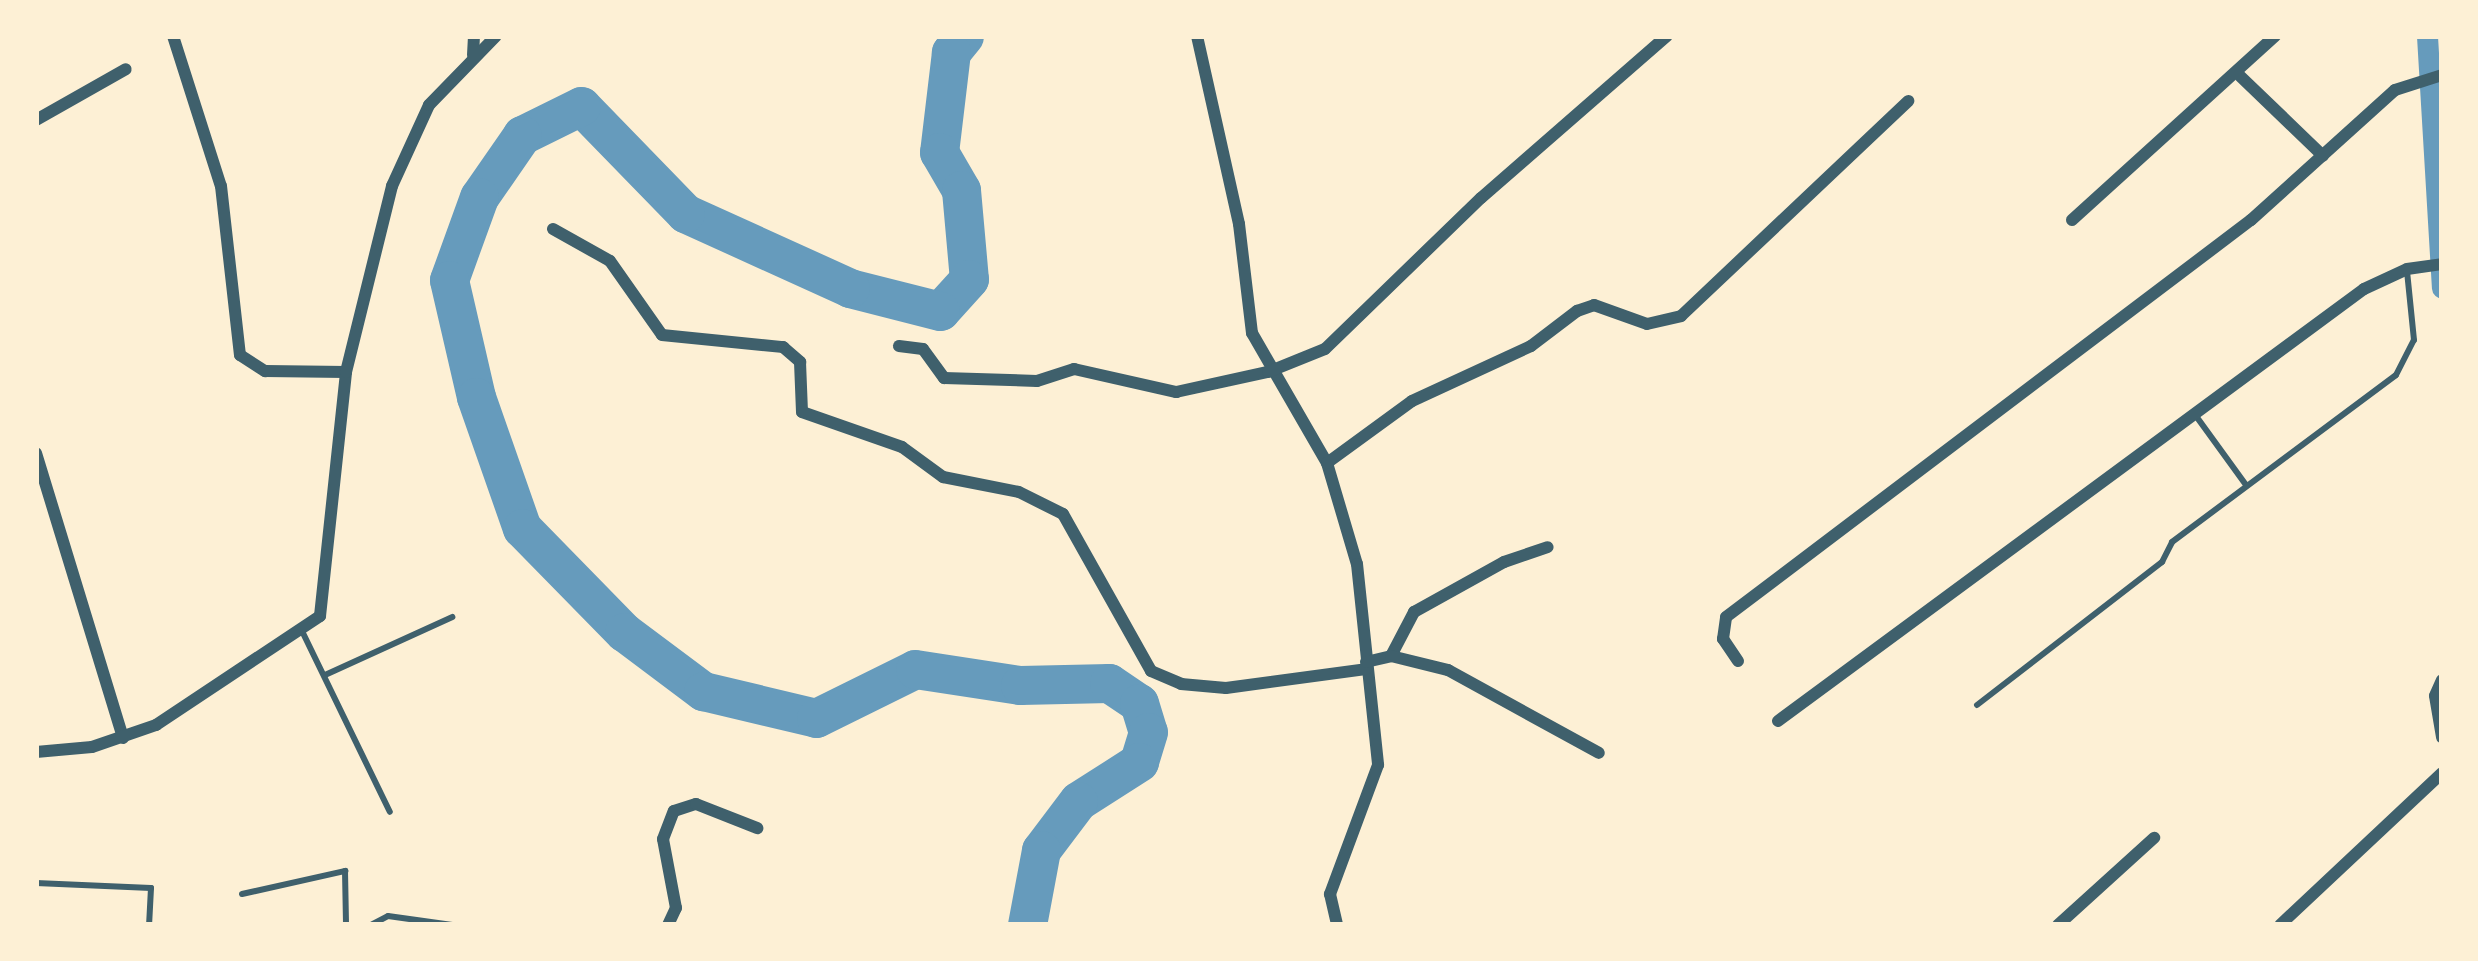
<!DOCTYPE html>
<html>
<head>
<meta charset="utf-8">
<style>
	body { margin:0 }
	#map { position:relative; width:2478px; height:961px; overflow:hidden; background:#fdf0d5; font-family:"Space Grotesk",sans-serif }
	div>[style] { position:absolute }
	.canal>* { height:21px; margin:-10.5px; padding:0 10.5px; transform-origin:10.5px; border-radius:10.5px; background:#669bbc }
	.river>* { height:39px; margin:-19.5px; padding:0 19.5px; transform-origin:19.5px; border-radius:19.5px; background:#669bbc }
	.service>* { height:6px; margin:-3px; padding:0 3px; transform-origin:3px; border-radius:3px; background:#3f606c }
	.minor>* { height:12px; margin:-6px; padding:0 6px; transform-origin:6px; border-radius:6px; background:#3f606c }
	span { translate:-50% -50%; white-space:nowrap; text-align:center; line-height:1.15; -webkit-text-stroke:9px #fdf0d5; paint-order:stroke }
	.frame { position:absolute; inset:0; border:39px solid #fdf0d5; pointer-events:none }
</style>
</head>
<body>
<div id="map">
	<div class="canal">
		<div style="left:2427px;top:36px;width:252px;rotate:86.6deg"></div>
	</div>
	<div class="river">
		<div style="left:964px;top:36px;width:21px;rotate:129deg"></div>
		<div style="left:951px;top:52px;width:101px;rotate:96.8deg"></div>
		<div style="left:939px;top:152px;width:44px;rotate:59.9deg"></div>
		<div style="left:961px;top:190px;width:89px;rotate:84.9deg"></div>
		<div style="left:969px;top:279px;width:43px;rotate:132.2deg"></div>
		<div style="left:940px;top:311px;width:93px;rotate:-165.7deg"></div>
		<div style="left:850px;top:288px;width:181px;rotate:-155.6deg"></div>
		<div style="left:685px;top:213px;width:149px;rotate:-134.2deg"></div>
		<div style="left:581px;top:106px;width:66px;rotate:153.8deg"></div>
		<div style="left:522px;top:135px;width:75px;rotate:124.7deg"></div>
		<div style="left:479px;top:197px;width:88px;rotate:109.9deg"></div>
		<div style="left:449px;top:280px;width:120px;rotate:77deg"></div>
		<div style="left:476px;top:397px;width:139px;rotate:70.7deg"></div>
		<div style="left:522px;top:528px;width:146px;rotate:45.6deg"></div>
		<div style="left:624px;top:632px;width:99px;rotate:36.8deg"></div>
		<div style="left:703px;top:691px;width:116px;rotate:13.4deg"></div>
		<div style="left:816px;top:718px;width:110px;rotate:-26.3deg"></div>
		<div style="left:915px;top:669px;width:106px;rotate:8.7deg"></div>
		<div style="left:1020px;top:685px;width:89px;rotate:-1.3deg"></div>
		<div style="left:1109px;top:683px;width:36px;rotate:34deg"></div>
		<div style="left:1139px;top:703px;width:30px;rotate:73deg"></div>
		<div style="left:1148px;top:732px;width:31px;rotate:107deg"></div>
		<div style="left:1139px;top:762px;width:72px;rotate:147.4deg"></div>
		<div style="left:1078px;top:801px;width:61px;rotate:127.1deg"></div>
		<div style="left:1041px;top:850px;width:76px;rotate:100.6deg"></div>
	</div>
	<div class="service">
		<div style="left:2196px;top:416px;width:85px;rotate:54.1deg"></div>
		<div style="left:302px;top:631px;width:201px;rotate:64.1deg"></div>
		<div style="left:325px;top:675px;width:140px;rotate:-24.5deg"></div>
		<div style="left:1977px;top:705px;width:234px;rotate:-37.7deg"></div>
		<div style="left:2162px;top:562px;width:22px;rotate:-63deg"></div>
		<div style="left:2172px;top:542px;width:279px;rotate:-36.7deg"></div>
		<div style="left:2396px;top:375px;width:39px;rotate:-63deg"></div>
		<div style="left:2414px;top:340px;width:69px;rotate:-95.8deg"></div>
		<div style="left:36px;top:883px;width:115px;rotate:2.5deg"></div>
		<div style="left:151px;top:888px;width:37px;rotate:93deg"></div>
		<div style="left:242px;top:894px;width:106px;rotate:-12.6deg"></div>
		<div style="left:345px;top:871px;width:54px;rotate:88.9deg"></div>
		<div style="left:371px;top:925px;width:19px;rotate:-28deg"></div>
		<div style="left:388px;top:916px;width:65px;rotate:8deg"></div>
	</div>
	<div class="minor">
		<div style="left:173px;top:36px;width:157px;rotate:72.3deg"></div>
		<div style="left:221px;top:186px;width:170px;rotate:83.6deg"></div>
		<div style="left:240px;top:355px;width:30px;rotate:33deg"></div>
		<div style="left:265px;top:371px;width:81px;rotate:0.7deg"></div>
		<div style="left:1197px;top:36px;width:193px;rotate:77.4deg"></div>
		<div style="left:1239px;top:224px;width:110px;rotate:83.2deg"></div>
		<div style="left:1252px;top:333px;width:150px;rotate:60deg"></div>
		<div style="left:1327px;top:463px;width:105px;rotate:73.5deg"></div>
		<div style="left:1357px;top:564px;width:202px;rotate:84deg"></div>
		<div style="left:1378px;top:765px;width:138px;rotate:110.4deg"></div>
		<div style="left:1330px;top:894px;width:32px;rotate:77deg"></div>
		<div style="left:473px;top:55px;width:19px;rotate:-87deg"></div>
		<div style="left:2240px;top:76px;width:115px;rotate:43.9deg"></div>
		<div style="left:36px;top:120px;width:103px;rotate:-29.5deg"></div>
		<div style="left:2072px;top:220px;width:274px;rotate:-42.2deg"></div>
		<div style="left:553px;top:229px;width:65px;rotate:29.3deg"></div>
		<div style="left:610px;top:261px;width:90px;rotate:54.9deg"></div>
		<div style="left:662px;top:335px;width:122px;rotate:5.7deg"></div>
		<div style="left:783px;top:347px;width:23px;rotate:41deg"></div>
		<div style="left:800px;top:362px;width:50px;rotate:87.7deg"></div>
		<div style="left:802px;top:412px;width:106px;rotate:19.3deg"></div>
		<div style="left:902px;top:447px;width:51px;rotate:36.2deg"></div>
		<div style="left:943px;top:477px;width:77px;rotate:11.2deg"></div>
		<div style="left:1019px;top:492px;width:49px;rotate:26.6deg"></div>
		<div style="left:1063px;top:514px;width:180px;rotate:60.7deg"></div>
		<div style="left:1151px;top:671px;width:33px;rotate:23deg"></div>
		<div style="left:1181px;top:684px;width:45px;rotate:5.1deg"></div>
		<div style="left:1226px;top:688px;width:141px;rotate:-7.7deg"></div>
		<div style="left:899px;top:346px;width:24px;rotate:7deg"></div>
		<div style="left:923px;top:349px;width:36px;rotate:54deg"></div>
		<div style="left:944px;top:378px;width:93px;rotate:1.8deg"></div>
		<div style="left:1037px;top:381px;width:39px;rotate:-18deg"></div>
		<div style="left:1074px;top:369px;width:105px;rotate:12.7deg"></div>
		<div style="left:1176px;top:392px;width:94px;rotate:-12.3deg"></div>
		<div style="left:1268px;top:372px;width:61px;rotate:-22deg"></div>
		<div style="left:1325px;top:349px;width:217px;rotate:-44.1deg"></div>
		<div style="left:1481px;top:198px;width:247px;rotate:-41.1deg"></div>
		<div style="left:36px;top:453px;width:298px;rotate:73deg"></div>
		<div style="left:1327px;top:463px;width:105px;rotate:-36.1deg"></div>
		<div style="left:1412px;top:401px;width:131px;rotate:-24.8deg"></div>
		<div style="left:1531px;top:346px;width:58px;rotate:-37.3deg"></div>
		<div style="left:1577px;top:311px;width:18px;rotate:-19deg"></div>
		<div style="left:1594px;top:305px;width:56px;rotate:19.7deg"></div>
		<div style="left:1647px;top:324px;width:35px;rotate:-13deg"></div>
		<div style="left:1681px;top:316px;width:313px;rotate:-43.4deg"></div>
		<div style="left:1391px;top:656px;width:50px;rotate:-62.4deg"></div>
		<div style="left:1414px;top:612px;width:103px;rotate:-29.1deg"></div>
		<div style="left:1504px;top:562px;width:46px;rotate:-18.8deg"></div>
		<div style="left:1738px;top:661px;width:27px;rotate:-124deg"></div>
		<div style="left:1723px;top:639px;width:22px;rotate:-82deg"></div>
		<div style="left:1726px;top:617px;width:658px;rotate:-37.1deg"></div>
		<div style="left:2251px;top:220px;width:194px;rotate:-42.1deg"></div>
		<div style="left:2395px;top:90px;width:49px;rotate:-17.7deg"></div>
		<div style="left:1366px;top:662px;width:26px;rotate:-13deg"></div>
		<div style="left:1391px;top:656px;width:59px;rotate:13.8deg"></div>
		<div style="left:1448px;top:670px;width:172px;rotate:28.8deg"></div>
		<div style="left:2442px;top:680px;width:17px;rotate:114deg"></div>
		<div style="left:2435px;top:696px;width:42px;rotate:80.3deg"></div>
		<div style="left:1778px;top:721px;width:728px;rotate:-36.4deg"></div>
		<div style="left:2364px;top:289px;width:47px;rotate:-24.9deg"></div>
		<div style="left:2407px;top:269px;width:35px;rotate:-8deg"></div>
		<div style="left:36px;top:752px;width:56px;rotate:-5.1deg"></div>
		<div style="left:92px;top:747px;width:68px;rotate:-19deg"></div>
		<div style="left:156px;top:725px;width:197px;rotate:-33.6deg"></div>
		<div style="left:320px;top:616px;width:245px;rotate:-83.9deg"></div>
		<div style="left:346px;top:372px;width:192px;rotate:-76.1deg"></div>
		<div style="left:392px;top:186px;width:89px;rotate:-65.4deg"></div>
		<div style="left:429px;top:105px;width:96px;rotate:-45.8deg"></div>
		<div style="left:668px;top:925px;width:19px;rotate:-65deg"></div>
		<div style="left:676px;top:908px;width:70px;rotate:-100.7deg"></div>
		<div style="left:663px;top:839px;width:30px;rotate:-69deg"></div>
		<div style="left:674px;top:811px;width:23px;rotate:-18deg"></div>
		<div style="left:696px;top:804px;width:66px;rotate:21.5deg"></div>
		<div style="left:2058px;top:925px;width:130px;rotate:-42.2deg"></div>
		<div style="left:2280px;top:925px;width:222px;rotate:-43.2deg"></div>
	</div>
	<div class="frame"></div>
</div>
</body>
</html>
